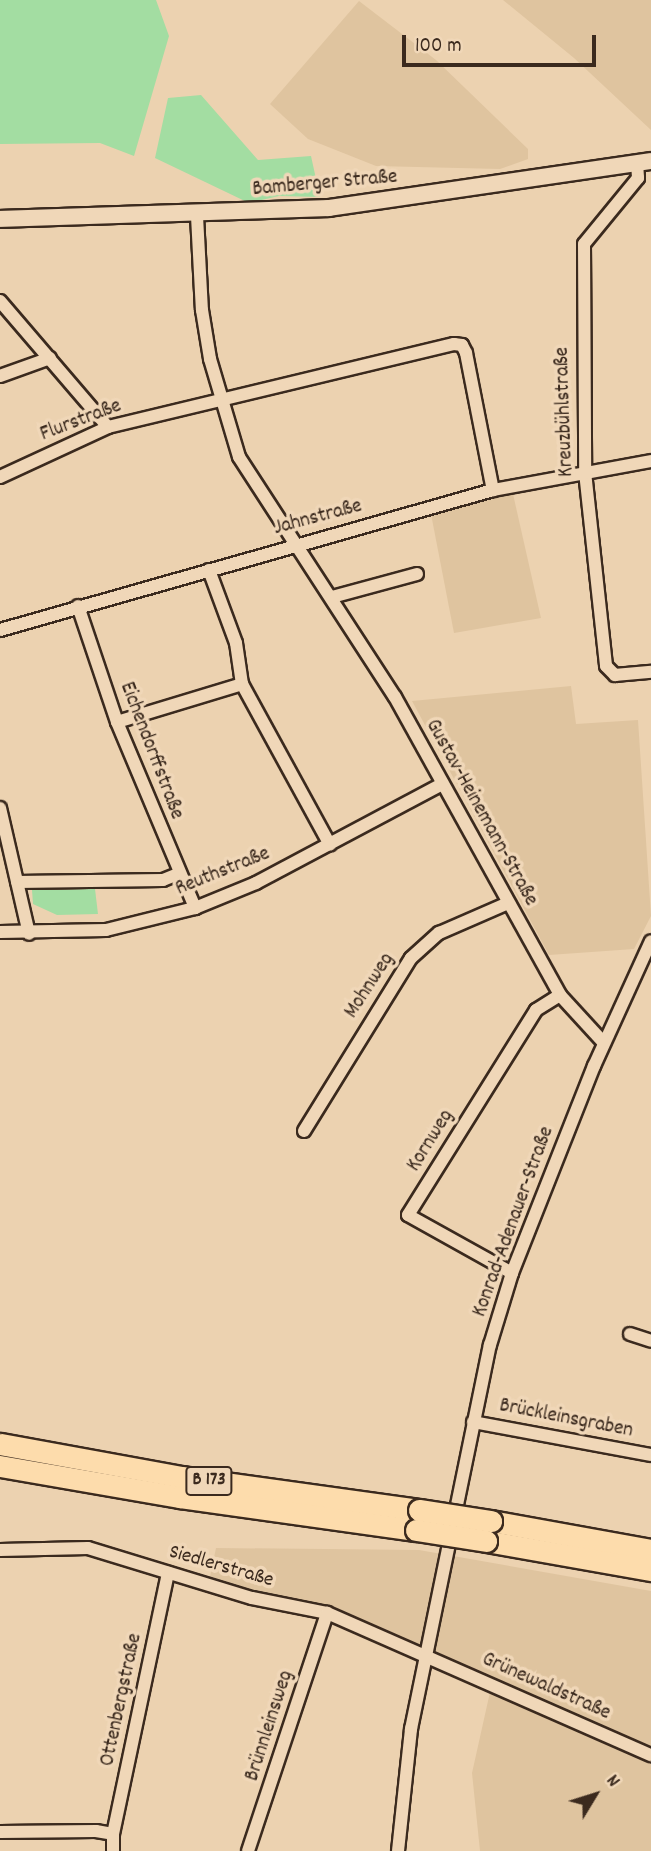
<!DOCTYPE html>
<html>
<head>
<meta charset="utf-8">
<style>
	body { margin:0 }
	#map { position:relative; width:651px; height:1851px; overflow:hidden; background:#ecd2b0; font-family:Dekko,sans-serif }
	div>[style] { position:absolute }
	.built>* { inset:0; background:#dfc49f }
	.green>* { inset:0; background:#a3dda2 }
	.roads { filter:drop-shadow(2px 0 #3b2a1e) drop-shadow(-2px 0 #3b2a1e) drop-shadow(0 2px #3b2a1e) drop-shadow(0 -2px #3b2a1e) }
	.minor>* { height:12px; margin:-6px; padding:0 6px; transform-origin:6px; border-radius:6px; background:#f0d7b8 }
	.tertiary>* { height:16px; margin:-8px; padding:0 8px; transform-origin:8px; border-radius:8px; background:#f0d7b8 }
	.trunk>* { height:21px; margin:-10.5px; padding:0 10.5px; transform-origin:10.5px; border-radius:10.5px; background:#fddcac }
	.bridges { filter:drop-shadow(2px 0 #3b2a1e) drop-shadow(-2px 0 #3b2a1e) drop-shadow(0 2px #3b2a1e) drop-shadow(0 -2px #3b2a1e) }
	.trunk-bridge>* { height:21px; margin:-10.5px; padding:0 10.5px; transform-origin:10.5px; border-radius:10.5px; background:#fddcac }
	span { translate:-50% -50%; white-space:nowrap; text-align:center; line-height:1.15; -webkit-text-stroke:7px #f0d7b8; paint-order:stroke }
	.shield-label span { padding:2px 5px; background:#f0d7b8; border:2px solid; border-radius:5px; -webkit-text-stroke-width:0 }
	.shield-label { font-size:19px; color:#3b2a1e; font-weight:700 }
	.street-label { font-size:21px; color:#3b2a1e }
	.north { position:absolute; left:560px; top:1760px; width:70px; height:70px; -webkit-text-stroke:5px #f0d7b8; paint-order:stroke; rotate:52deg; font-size:19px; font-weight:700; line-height:28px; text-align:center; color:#3b2a1e }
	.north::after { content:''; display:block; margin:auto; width:24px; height:32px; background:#3b2a1e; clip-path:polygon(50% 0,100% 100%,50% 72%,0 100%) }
	.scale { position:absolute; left:402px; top:35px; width:194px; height:32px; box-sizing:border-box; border:4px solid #3b2a1e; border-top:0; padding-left:9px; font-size:21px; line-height:24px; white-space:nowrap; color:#3b2a1e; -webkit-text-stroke:5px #f0d7b8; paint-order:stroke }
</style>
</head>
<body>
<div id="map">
	<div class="built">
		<div style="clip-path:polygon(503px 0,651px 0,651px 130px,574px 58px)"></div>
		<div style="clip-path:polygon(359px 1px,436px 60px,528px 149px,528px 159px,500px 169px,376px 166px,308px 139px,270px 104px)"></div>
		<div style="clip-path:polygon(513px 494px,541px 618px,454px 633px,431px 514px)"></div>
		<div style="clip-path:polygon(571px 686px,576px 724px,638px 720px,651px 916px,634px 949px,549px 955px,412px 701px)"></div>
		<div style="clip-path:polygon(216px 1548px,419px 1550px,651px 1591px,651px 1851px,480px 1851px,472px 1773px,490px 1692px,319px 1617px,207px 1591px)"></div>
	</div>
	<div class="green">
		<div style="clip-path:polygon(0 0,156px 0,169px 36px,134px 156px,100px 143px,0 144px)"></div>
		<div style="clip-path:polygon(201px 95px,258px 160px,311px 156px,320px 197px,279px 196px,249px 203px,155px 158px,168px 98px)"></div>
		<div style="clip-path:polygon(95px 889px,98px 914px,57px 915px,33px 904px,32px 890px)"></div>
	</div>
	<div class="roads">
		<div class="minor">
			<div style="left:637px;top:163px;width:15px;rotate:86deg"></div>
			<div style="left:638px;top:178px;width:85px;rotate:129.3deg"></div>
			<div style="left:584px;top:244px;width:228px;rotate:89.7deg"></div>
			<div style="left:585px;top:472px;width:195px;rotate:83.8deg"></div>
			<div style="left:606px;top:666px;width:13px;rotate:45deg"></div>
			<div style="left:615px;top:675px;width:36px;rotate:-5deg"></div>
			<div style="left:197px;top:216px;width:94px;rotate:87deg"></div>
			<div style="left:202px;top:310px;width:50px;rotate:80.7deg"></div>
			<div style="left:210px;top:359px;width:102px;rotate:73.5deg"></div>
			<div style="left:239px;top:457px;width:286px;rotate:57deg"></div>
			<div style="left:395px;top:697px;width:341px;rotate:61deg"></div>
			<div style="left:560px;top:995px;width:64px;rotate:47.5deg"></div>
			<div style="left:0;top:301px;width:166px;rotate:49.4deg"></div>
			<div style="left:0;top:376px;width:53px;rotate:-19.8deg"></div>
			<div style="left:0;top:477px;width:119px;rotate:-24.8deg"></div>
			<div style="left:108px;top:427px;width:356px;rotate:-13.5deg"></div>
			<div style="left:454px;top:344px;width:8px;rotate:7deg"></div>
			<div style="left:462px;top:345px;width:9px;rotate:63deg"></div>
			<div style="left:466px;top:353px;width:140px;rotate:78.9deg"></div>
			<div style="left:209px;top:570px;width:78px;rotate:69.7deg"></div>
			<div style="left:236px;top:643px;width:41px;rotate:81.7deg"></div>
			<div style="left:242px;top:684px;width:183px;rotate:61.3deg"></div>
			<div style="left:332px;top:597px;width:88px;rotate:-15.1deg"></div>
			<div style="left:78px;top:606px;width:122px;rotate:71.4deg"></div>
			<div style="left:117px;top:722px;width:202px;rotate:67.2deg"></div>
			<div style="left:0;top:630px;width:512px;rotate:-15.85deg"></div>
			<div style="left:493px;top:490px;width:161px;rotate:-10.4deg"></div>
			<div style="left:117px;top:722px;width:131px;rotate:-16.9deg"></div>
			<div style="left:0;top:808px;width:129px;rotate:77deg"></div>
			<div style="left:17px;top:882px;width:146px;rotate:-0.8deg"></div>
			<div style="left:163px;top:880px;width:18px;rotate:-22deg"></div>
			<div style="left:0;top:932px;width:106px;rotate:-1.1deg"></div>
			<div style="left:106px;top:930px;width:92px;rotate:-13.9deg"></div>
			<div style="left:195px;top:908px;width:66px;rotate:-22.3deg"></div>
			<div style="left:256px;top:883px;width:211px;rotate:-28deg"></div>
			<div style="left:304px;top:1131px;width:203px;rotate:-58.3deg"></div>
			<div style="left:411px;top:958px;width:38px;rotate:-42deg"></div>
			<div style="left:439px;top:933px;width:75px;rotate:-23.5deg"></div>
			<div style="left:512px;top:1273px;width:119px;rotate:-150.9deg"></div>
			<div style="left:408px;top:1215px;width:242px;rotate:-58deg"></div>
			<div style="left:536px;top:1010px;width:28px;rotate:-32deg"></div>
			<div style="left:630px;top:1334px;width:22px;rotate:18deg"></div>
			<div style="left:473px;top:1422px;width:181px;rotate:10.5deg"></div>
			<div style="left:0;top:1550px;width:88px;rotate:-1.3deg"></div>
			<div style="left:88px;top:1548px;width:171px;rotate:17deg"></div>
			<div style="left:252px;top:1598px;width:76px;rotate:11.3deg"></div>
			<div style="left:327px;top:1613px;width:354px;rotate:23.7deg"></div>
			<div style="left:0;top:1832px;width:96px;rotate:-0.6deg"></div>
			<div style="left:96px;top:1831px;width:17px;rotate:10deg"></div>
			<div style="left:113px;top:1834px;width:17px;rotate:90deg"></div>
			<div style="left:113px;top:1834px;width:267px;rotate:-78.1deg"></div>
			<div style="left:248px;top:1851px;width:251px;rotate:-71.6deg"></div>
			<div style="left:398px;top:1851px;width:123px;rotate:-83.9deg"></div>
			<div style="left:411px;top:1729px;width:392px;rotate:-78.4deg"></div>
			<div style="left:490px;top:1345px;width:75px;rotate:-73deg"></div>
			<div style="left:512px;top:1273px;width:223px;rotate:-68.4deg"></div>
			<div style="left:594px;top:1066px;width:137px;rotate:-65.5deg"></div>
		</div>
		<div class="tertiary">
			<div style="left:0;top:219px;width:329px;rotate:-1.9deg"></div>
			<div style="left:329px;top:208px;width:325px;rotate:-8.3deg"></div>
		</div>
		<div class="trunk">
			<div style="left:0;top:1444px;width:184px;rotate:10.3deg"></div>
			<div style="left:181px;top:1477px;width:240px;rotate:7.9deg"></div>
			<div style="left:0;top:1466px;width:183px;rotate:9.8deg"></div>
			<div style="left:180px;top:1497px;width:238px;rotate:8deg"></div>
			<div style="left:491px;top:1521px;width:163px;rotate:10.3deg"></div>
			<div style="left:486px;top:1541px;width:168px;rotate:10deg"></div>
		</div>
	</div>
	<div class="bridges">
		<div class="trunk-bridge">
			<div style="left:419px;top:1510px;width:73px;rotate:8.7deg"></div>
			<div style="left:416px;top:1530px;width:71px;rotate:8.9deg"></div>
		</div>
	</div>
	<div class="shield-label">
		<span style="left:209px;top:1481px">B 173</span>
	</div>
	<div class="street-label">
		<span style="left:325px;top:184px;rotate:-5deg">Bamberger Straße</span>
		<span style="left:565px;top:412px;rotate:-92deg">Kreuzbühlstraße</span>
		<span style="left:81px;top:421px;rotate:-21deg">Flurstraße</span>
		<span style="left:318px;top:518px;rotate:-15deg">Jahnstraße</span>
		<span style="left:151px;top:751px;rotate:69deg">Eichendorffstraße</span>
		<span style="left:481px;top:813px;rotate:61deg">Gustav-Heinemann-Straße</span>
		<span style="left:223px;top:872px;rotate:-22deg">Reuthstraße</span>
		<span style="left:370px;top:986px;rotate:-57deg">Mohnweg</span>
		<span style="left:431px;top:1141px;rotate:-58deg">Kornweg</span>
		<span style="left:514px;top:1222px;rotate:-70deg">Konrad-Adenauer-Straße</span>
		<span style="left:566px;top:1419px;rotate:11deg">Brückleinsgraben</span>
		<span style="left:221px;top:1567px;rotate:16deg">Siedlerstraße</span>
		<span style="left:546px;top:1687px;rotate:24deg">Grünewaldstraße</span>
		<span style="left:122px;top:1700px;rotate:-78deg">Ottenbergstraße</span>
		<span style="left:270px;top:1726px;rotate:-72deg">Brünnleinsweg</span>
	</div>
	<div class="north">N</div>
	<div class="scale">100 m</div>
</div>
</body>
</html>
